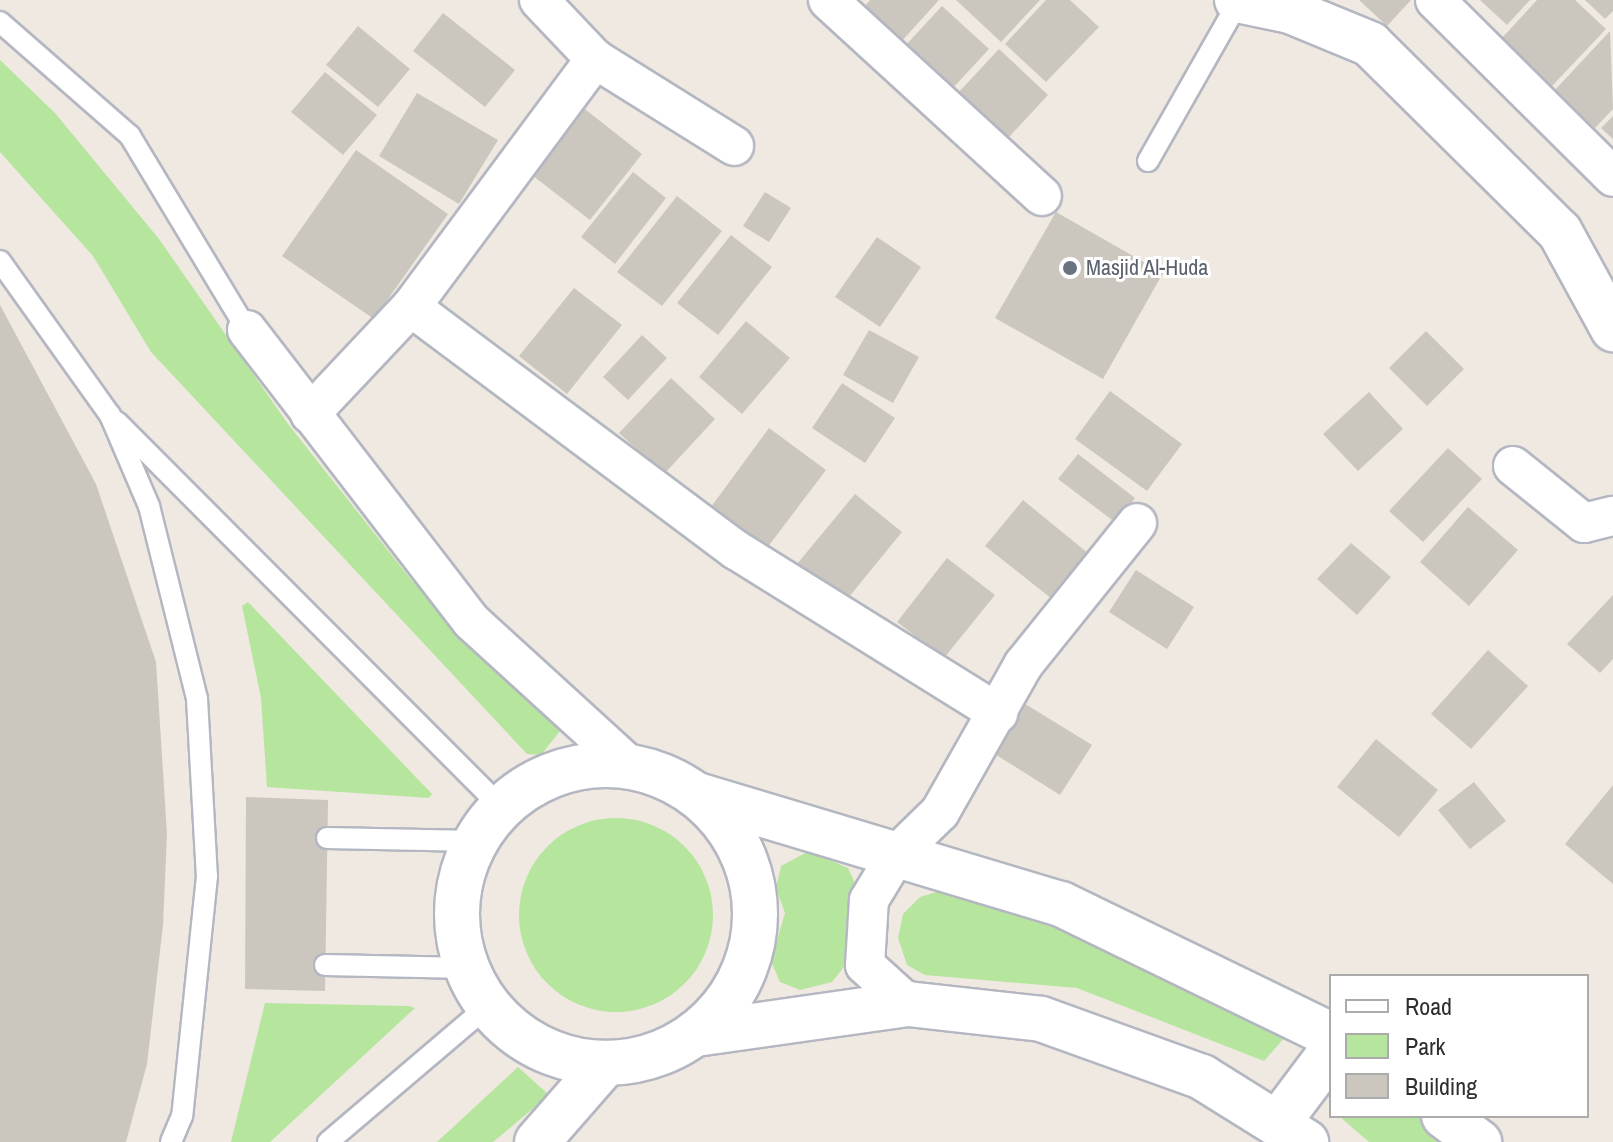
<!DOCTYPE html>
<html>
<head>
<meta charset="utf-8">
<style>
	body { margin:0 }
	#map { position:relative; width:1613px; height:1142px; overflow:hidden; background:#efe9e1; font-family:"Archivo Narrow",sans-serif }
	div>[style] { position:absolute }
	.green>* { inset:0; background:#b6e59e }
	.round { border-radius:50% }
	.building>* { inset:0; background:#cbc7bf }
	.roads { filter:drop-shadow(2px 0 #b4b7c1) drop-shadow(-2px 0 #b4b7c1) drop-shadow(0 2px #b4b7c1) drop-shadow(0 -2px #b4b7c1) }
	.lane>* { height:20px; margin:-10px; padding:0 10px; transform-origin:10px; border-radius:10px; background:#fff }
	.street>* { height:38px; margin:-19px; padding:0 19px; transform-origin:19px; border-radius:19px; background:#fff }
	.secondary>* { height:44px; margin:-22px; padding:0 22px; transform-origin:22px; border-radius:22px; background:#fff }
	.secondary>.ring { margin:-22px; padding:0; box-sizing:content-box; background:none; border:44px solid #fff; border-radius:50% }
	.dots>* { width:22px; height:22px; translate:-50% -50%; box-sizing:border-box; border:4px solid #fff; border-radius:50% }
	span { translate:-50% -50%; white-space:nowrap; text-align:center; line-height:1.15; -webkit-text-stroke:6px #fff; paint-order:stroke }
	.worship-label { font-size:22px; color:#5b616d }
	.left { translate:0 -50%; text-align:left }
	.legend { position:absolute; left:1329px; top:974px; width:260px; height:144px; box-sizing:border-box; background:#fff; border:2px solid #ababab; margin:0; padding:10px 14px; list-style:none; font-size:24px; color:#2e2e2e }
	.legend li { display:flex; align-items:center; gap:16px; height:40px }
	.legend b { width:40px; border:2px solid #ababab }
</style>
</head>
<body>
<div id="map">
	<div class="green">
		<div style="clip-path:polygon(0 60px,55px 113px,159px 239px,288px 424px,413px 582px,556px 711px,560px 731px,541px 755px,527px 754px,151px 352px,93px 256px,0 152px)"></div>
		<div style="clip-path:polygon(248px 602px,432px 794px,429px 798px,267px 787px,261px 698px,242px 606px)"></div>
		<div class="round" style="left:519px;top:818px;width:194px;height:194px"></div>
		<div style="clip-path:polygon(809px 851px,848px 868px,859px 892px,851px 958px,832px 982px,800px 990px,780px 982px,771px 961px,785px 913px,776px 888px,781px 866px)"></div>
		<div style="clip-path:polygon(946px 889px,1088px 940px,1285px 1037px,1264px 1061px,1077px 988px,925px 975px,907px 965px,898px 938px,903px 914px,920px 897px)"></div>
		<div style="clip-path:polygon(265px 1003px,409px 1006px,415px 1008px,270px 1142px,231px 1142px)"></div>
		<div style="clip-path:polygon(518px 1067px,549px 1095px,493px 1142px,437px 1142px)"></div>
		<div style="clip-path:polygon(1339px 1116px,1426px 1116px,1456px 1142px,1369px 1142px)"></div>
	</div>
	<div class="building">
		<div style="clip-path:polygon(870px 0,939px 0,901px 42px,863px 8px)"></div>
		<div style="clip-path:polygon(956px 0,1040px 0,1001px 42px)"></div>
		<div style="clip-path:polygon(1046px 0,1070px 0,1099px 27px,1046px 82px,1005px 44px)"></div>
		<div style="clip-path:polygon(1359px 0,1411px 0,1387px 26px)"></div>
		<div style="clip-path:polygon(1480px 0,1530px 0,1507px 25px)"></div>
		<div style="clip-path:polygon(1537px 0,1575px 0,1606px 29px,1552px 86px,1501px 39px)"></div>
		<div style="clip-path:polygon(1585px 0,1613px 0,1613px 11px,1605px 19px)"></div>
		<div style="clip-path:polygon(942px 6px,989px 49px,952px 89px,905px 46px)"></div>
		<div style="clip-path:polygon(443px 13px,515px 70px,485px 107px,413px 51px)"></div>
		<div style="clip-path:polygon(358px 26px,410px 69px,378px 107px,326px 65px)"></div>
		<div style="clip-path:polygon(1610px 31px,1613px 109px,1595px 128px,1554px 91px)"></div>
		<div style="clip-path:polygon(999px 49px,1048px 95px,1008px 138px,958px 93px)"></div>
		<div style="clip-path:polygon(325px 72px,377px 115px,343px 155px,291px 112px)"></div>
		<div style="clip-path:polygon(417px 93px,498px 140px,459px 204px,379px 156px)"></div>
		<div style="clip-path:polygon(581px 106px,642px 154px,590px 220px,528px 172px)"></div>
		<div style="clip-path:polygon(1613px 116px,1613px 139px,1601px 128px)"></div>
		<div style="clip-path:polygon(356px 150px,448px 214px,374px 319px,282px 256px)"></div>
		<div style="clip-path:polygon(633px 172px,666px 198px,615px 264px,581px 237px)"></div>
		<div style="clip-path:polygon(765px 192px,791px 208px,769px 242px,743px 226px)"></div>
		<div style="clip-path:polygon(677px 196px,722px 231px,662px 306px,617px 272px)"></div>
		<div style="clip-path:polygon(1056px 212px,1163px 273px,1103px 379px,995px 318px)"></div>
		<div style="clip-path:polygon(731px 235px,772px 267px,718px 335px,677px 303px)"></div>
		<div style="clip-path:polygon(877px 237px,921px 267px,880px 327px,835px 297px)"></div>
		<div style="clip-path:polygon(574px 288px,622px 325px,567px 394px,519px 356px)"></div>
		<div style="clip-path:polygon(0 305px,96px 484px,156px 662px,167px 834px,163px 925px,147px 1064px,126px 1142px,0 1142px)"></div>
		<div style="clip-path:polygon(746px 321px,790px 358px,742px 414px,699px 377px)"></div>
		<div style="clip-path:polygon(869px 330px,919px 357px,893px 403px,843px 375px)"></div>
		<div style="clip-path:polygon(1426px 331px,1464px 369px,1427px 406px,1389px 368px)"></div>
		<div style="clip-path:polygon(642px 335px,667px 358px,628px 400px,603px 377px)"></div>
		<div style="clip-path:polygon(671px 378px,715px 419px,664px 474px,619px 433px)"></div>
		<div style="clip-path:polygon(842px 383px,895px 418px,865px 463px,812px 428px)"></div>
		<div style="clip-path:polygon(1110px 391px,1182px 444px,1147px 491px,1075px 439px)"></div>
		<div style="clip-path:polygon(1369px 392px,1403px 429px,1358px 471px,1323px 434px)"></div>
		<div style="clip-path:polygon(769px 428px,826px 470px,767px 548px,711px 507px)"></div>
		<div style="clip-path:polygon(1448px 448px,1482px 479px,1423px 542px,1389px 511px)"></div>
		<div style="clip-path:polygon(1078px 454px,1135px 498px,1116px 523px,1058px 479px)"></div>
		<div style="clip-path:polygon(855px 494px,902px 532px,844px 603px,797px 564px)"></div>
		<div style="clip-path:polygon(1023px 500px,1089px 554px,1052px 599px,985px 546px)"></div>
		<div style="clip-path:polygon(1468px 507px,1518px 550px,1469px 606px,1420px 562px)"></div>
		<div style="clip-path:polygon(1351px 543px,1391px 577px,1357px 615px,1317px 579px)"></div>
		<div style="clip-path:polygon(947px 558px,995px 595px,944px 658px,897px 622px)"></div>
		<div style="clip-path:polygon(1136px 570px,1194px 607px,1167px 649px,1109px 612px)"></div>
		<div style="clip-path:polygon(1613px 595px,1613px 659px,1600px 673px,1567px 644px)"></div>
		<div style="clip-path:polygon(1488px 650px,1528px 686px,1471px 749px,1431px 714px)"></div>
		<div style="clip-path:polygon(1022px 702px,1092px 745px,1060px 795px,990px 751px)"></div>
		<div style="clip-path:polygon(1376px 739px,1438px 790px,1399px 837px,1337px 787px)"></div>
		<div style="clip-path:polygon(1474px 782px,1506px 821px,1470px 849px,1438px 810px)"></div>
		<div style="clip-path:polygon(1613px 785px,1613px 884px,1565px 844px)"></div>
		<div style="clip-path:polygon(246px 797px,328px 800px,325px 991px,245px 989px)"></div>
	</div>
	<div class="roads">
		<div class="lane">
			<div style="left:0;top:22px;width:173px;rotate:41.2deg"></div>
			<div style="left:130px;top:136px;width:227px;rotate:58.9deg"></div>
			<div style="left:1148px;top:161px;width:184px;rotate:-60.4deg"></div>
			<div style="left:0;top:261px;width:189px;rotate:54.5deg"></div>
			<div style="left:110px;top:415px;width:99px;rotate:66.8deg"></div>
			<div style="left:149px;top:506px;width:199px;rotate:76deg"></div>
			<div style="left:197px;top:699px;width:177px;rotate:86.8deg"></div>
			<div style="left:207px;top:876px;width:241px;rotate:95.9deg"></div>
			<div style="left:182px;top:1116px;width:28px;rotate:113deg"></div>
			<div style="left:117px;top:422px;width:544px;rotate:45.07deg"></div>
			<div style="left:327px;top:838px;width:147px;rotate:1.2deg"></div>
			<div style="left:325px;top:965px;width:142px;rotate:1.2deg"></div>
			<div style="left:328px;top:1142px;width:210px;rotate:-40.4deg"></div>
		</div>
		<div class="street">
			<div style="left:539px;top:0;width:81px;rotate:46.5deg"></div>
			<div style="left:595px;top:59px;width:164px;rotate:32deg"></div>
			<div style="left:828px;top:0;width:290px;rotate:42.5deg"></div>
			<div style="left:1435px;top:0;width:251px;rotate:44.8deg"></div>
			<div style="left:411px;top:307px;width:406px;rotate:36.8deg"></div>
			<div style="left:736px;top:550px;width:309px;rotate:31.9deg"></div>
			<div style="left:247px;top:330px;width:367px;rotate:52.4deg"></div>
			<div style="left:471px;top:621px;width:217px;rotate:42.4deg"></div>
			<div style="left:310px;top:414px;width:147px;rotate:-46.7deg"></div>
			<div style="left:411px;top:307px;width:309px;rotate:-53.4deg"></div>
			<div style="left:1513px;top:466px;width:91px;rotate:38.8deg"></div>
			<div style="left:1584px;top:523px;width:30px;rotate:-14deg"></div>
			<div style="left:908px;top:1004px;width:58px;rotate:-137.8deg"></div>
			<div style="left:865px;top:965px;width:65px;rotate:-86.5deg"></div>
			<div style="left:869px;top:900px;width:54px;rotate:-58.7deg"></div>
			<div style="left:897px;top:854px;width:60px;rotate:-44.3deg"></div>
			<div style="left:940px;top:812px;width:169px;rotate:-60.5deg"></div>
			<div style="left:1023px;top:665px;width:182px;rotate:-51.2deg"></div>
		</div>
		<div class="secondary">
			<div style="left:1237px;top:0;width:54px;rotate:11.7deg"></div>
			<div style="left:1290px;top:11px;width:87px;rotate:22.4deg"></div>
			<div style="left:1370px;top:44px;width:267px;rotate:44.7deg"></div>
			<div style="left:1560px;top:232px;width:111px;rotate:61.3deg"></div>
			<div class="ring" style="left:457px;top:765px;width:254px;height:254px"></div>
			<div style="left:697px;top:795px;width:380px;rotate:16.7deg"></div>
			<div style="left:1061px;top:904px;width:300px;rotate:25.9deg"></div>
			<div style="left:696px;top:1034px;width:214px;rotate:-8.1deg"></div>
			<div style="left:908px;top:1004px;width:134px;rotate:6.4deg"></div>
			<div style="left:1041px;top:1019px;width:171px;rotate:19.8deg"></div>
			<div style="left:1202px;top:1077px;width:123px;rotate:32deg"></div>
			<div style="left:1444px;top:1116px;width:44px;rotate:36.6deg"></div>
			<div style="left:1280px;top:1120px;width:85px;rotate:-53.1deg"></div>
			<div style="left:537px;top:1142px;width:105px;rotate:-48.9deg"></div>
		</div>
	</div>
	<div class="dots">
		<div style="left:1070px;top:268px;background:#6b7280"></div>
	</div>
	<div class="worship-label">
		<span class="left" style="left:1086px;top:268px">Masjid Al-Huda</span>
	</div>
	<ul class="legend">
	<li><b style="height:10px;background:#fff"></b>Road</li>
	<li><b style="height:22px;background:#b6e59e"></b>Park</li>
	<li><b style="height:22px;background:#cbc7bf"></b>Building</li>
	</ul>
</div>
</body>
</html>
